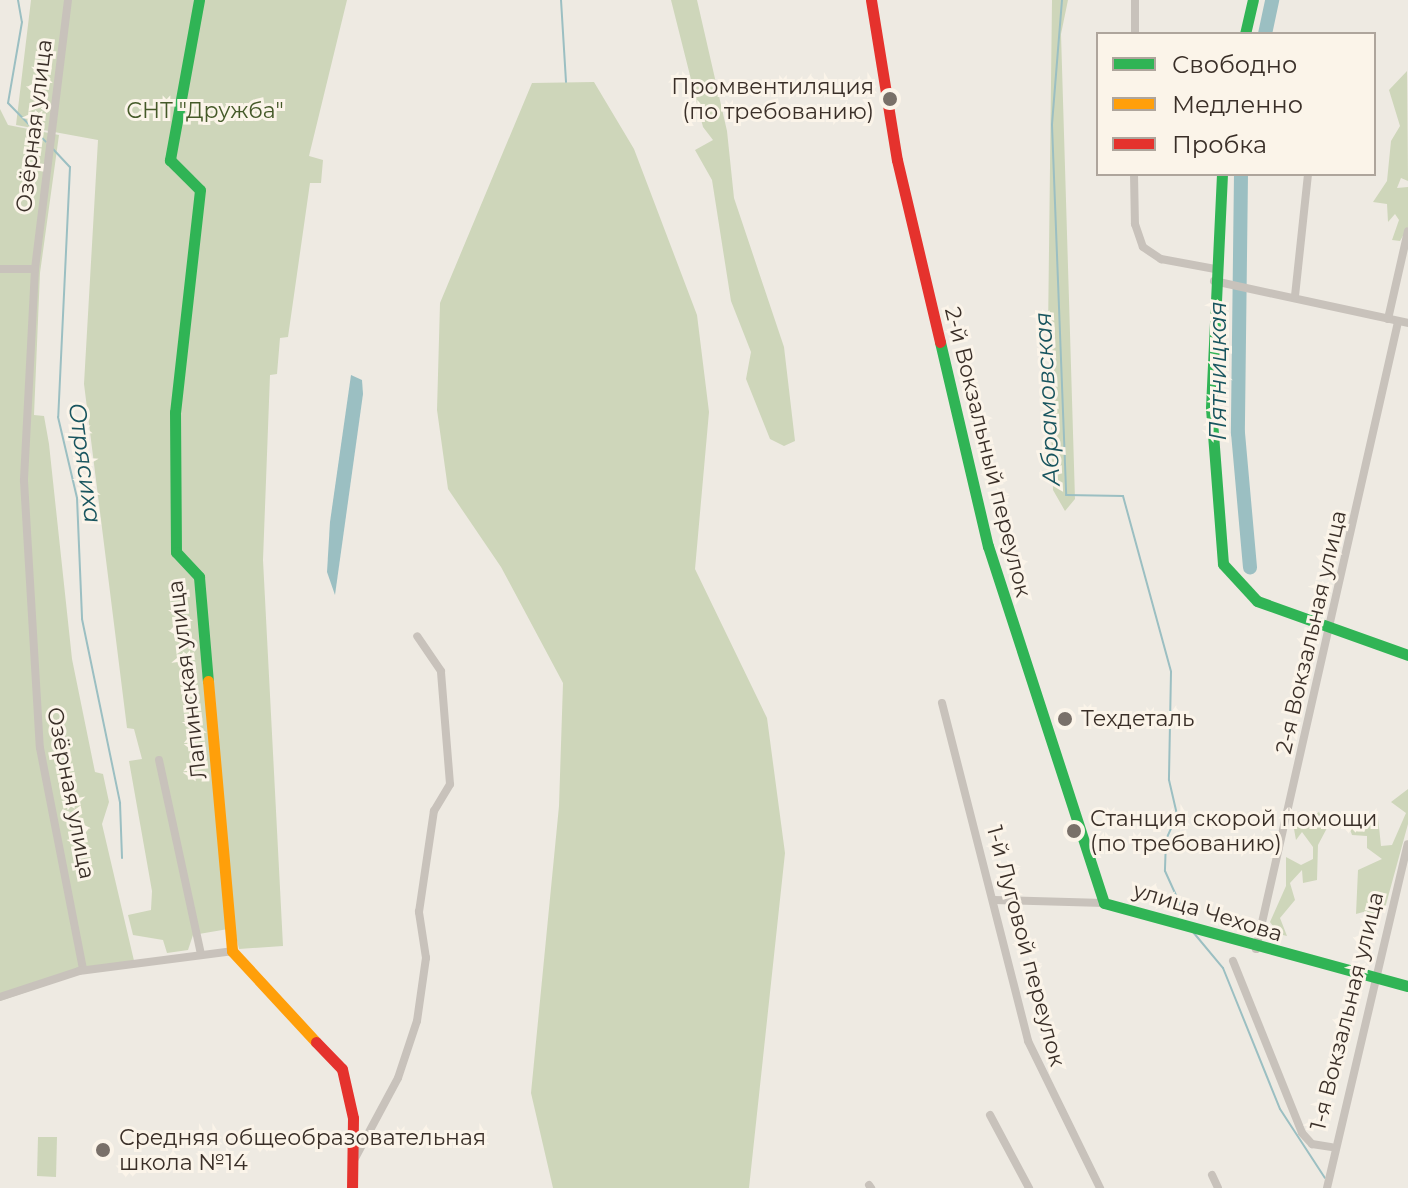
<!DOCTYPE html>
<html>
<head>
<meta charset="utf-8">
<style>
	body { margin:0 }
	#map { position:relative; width:1408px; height:1188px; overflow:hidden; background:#eeeae2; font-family:Montserrat,sans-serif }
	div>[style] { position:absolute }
	.green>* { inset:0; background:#ced6ba }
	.water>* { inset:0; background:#9bbfc2 }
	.stream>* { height:2px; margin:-1px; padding:0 1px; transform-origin:1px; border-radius:1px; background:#9bbfc2 }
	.river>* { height:14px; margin:-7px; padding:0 7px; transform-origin:7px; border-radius:7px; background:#9bbfc2 }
	.street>* { height:8px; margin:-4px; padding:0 4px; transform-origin:4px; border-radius:4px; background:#c8c2bb }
	.fast>* { height:11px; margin:-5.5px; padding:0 5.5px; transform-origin:5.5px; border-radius:5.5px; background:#30b455 }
	.slow>* { height:11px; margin:-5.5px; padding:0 5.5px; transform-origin:5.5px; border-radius:5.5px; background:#ff9f0a }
	.jam>* { height:11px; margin:-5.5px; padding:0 5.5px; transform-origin:5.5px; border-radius:5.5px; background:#e5322d }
	.dots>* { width:22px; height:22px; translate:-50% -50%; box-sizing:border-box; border:4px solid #fbf4e9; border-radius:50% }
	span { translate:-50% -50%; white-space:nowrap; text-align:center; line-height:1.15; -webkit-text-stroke:6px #fbf4e9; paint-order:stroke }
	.poi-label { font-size:22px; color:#3a2f28 }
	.right { translate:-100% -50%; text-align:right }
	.left { translate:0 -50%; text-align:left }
	.park-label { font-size:22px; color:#455a29 }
	.street-label { font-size:22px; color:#3a2f28 }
	.water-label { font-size:24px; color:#19555f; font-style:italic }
	.legend { position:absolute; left:1096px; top:32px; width:280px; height:144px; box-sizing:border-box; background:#fbf4e9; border:2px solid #aea59c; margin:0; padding:10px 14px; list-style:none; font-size:24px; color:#3a2f28 }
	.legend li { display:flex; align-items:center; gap:16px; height:40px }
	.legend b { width:40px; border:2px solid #aea59c }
</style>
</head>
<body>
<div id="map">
	<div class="green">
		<div style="clip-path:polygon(31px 0,347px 0,309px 156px,323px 160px,321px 183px,310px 183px,288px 337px,280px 338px,277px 374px,270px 375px,263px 560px,283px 946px,239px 949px,234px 928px,193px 935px,188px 950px,167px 953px,163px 940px,133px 935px,128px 915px,151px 910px,152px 891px,129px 761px,142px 759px,134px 729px,127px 728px,84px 384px,98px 140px,16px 125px)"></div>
		<div style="clip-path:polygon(671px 0,697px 0,727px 131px,734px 198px,784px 347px,795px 441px,784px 446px,770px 439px,746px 379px,751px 352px,731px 301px,712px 180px,695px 150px,713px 140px,703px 127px)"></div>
		<div style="clip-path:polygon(1052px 0,1068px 0,1061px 34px,1075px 499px,1065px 511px,1053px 490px,1048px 333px)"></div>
		<div style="clip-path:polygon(1407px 71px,1408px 181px,1401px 178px,1397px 188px,1408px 187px,1408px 227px,1400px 241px,1392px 240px,1399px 220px,1395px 214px,1388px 222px,1387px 204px,1373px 202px,1387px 181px,1391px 141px,1400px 126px,1389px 90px)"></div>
		<div style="clip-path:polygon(594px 82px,634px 149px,697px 315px,709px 412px,695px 569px,767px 718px,785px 853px,749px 1188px,553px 1188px,531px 1093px,559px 806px,563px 683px,501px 567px,448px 489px,437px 410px,440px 303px,532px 83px)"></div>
		<div style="clip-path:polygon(0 109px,8px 125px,59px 135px,40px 273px,34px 415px,44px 416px,49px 444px,72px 659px,95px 772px,103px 774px,109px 802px,102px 824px,135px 965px,86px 972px,0 1001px)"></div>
		<div style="clip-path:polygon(1408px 789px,1408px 824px,1385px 908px,1368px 918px,1367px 911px,1356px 914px,1358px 870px,1382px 859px,1367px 848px,1367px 836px,1352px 835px,1344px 812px,1378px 817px,1381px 846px,1392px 845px,1406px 813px,1391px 802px)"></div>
		<div style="clip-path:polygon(1319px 812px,1327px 828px,1318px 845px,1317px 880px,1303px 883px,1302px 870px,1290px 883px,1295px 900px,1280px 918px,1287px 936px,1279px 934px,1270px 922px,1286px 886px,1286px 857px,1301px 865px,1313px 859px,1313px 847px,1302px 832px,1296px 840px,1294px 829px)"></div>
		<div style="clip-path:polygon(38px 1137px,57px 1137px,56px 1177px,37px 1176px)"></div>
	</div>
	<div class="water">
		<div style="clip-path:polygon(351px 375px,362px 380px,363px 394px,335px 595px,327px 572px,330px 522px)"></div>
	</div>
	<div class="stream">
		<div style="left:18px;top:0;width:22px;rotate:80deg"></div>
		<div style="left:22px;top:22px;width:82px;rotate:99.8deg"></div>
		<div style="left:8px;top:103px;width:54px;rotate:45.7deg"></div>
		<div style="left:561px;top:0;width:82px;rotate:86.5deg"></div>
		<div style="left:1062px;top:0;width:125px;rotate:94.6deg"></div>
		<div style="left:1052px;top:125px;width:370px;rotate:87.8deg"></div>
		<div style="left:1066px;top:495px;width:57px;rotate:1deg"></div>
		<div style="left:1123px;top:496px;width:182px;rotate:74.7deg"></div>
		<div style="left:1171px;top:672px;width:108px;rotate:91.1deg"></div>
		<div style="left:1169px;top:780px;width:36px;rotate:77deg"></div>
		<div style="left:1177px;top:815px;width:27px;rotate:114deg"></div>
		<div style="left:1166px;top:840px;width:31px;rotate:92deg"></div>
		<div style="left:1165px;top:871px;width:48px;rotate:65.6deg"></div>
		<div style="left:53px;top:149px;width:25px;rotate:47deg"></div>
		<div style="left:70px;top:167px;width:250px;rotate:92.7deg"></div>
		<div style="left:58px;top:417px;width:83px;rotate:76.8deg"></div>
		<div style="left:77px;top:498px;width:121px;rotate:87.6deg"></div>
		<div style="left:82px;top:619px;width:188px;rotate:78.3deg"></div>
		<div style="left:120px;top:803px;width:55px;rotate:87.9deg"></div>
		<div style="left:1193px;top:932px;width:47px;rotate:50.2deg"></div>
		<div style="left:1223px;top:968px;width:152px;rotate:68deg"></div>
		<div style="left:1280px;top:1109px;width:82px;rotate:56.9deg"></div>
	</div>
	<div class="river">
		<div style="left:1265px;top:34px;width:35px;rotate:-78deg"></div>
		<div style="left:1241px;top:174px;width:259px;rotate:90.7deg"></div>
		<div style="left:1238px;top:433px;width:135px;rotate:84.9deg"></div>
	</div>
	<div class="street">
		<div style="left:68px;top:0;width:271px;rotate:97deg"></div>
		<div style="left:35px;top:269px;width:212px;rotate:93deg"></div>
		<div style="left:24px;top:481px;width:267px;rotate:86.6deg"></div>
		<div style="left:40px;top:748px;width:226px;rotate:79deg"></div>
		<div style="left:1135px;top:34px;width:34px;rotate:-90deg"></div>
		<div style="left:1134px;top:174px;width:50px;rotate:88.9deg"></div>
		<div style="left:1135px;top:224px;width:24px;rotate:71deg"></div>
		<div style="left:1143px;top:247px;width:22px;rotate:34deg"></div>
		<div style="left:1161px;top:259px;width:55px;rotate:10.5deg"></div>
		<div style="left:0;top:269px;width:35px"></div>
		<div style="left:1214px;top:281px;width:198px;rotate:12.2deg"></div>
		<div style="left:1295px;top:296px;width:123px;rotate:-83.9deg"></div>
		<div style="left:1388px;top:319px;width:90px;rotate:-77.2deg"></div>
		<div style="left:942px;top:703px;width:349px;rotate:75.7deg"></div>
		<div style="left:1028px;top:1041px;width:164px;rotate:63.9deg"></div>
		<div style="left:159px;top:760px;width:198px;rotate:77.8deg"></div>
		<div style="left:995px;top:900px;width:109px;rotate:1.6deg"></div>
		<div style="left:1256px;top:949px;width:643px;rotate:-77.24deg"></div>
		<div style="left:1233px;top:961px;width:185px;rotate:68.1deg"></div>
		<div style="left:1302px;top:1133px;width:15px;rotate:48deg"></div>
		<div style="left:1312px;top:1144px;width:20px;rotate:9deg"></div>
		<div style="left:0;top:997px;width:83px;rotate:-18.2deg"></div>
		<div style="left:79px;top:971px;width:154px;rotate:-7.4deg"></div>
		<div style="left:990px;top:1115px;width:83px;rotate:61.9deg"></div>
		<div style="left:354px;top:1160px;width:93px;rotate:-61.8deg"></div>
		<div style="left:398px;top:1078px;width:60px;rotate:-71.6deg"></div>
		<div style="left:417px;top:1021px;width:64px;rotate:-81.9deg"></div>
		<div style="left:426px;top:958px;width:47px;rotate:-98.7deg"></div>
		<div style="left:419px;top:912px;width:102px;rotate:-81.6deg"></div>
		<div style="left:434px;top:811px;width:31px;rotate:-59deg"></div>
		<div style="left:450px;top:784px;width:113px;rotate:-94.6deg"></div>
		<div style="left:441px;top:671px;width:42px;rotate:-124.4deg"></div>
		<div style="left:1212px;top:1175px;width:14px;rotate:65deg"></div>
		<div style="left:869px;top:1185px;width:4px;rotate:56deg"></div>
		<div style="left:1327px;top:1188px;width:353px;rotate:-76.8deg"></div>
	</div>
	<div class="fast">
		<div style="left:199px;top:0;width:163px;rotate:100.3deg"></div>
		<div style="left:170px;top:160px;width:42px;rotate:45deg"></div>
		<div style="left:200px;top:190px;width:223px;rotate:96.4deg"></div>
		<div style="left:175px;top:412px;width:140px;rotate:89.6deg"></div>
		<div style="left:176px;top:552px;width:34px;rotate:47deg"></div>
		<div style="left:199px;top:577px;width:104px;rotate:85.1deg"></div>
		<div style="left:1245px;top:34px;width:35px;rotate:-77deg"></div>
		<div style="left:1222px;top:174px;width:234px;rotate:92.7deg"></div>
		<div style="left:1211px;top:408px;width:156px;rotate:85.6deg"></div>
		<div style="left:1223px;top:564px;width:50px;rotate:47.4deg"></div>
		<div style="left:1257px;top:601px;width:160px;rotate:19.7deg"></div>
		<div style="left:940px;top:342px;width:210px;rotate:76.8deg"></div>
		<div style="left:988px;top:546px;width:375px;rotate:72deg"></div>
		<div style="left:1104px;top:903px;width:315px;rotate:15.3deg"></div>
	</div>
	<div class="slow">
		<div style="left:208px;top:681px;width:271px;rotate:84.9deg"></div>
		<div style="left:232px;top:951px;width:124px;rotate:47.3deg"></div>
	</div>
	<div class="jam">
		<div style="left:871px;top:0;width:162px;rotate:80.8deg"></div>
		<div style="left:897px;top:160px;width:187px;rotate:76.7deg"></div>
		<div style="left:316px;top:1042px;width:37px;rotate:46deg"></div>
		<div style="left:342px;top:1069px;width:50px;rotate:77.3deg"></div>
		<div style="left:353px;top:1118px;width:70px;rotate:90.8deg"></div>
	</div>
	<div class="dots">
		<div style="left:890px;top:99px;background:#797069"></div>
		<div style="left:1065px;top:719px;background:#797069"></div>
		<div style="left:1074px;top:831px;background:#797069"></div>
		<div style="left:103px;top:1150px;background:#797069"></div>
	</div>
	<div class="poi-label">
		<span class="right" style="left:874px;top:99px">Промвентиляция<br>(по требованию)</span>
		<span class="left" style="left:1081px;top:719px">Техдеталь</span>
		<span class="left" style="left:1090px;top:831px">Станция скорой помощи<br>(по требованию)</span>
		<span class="left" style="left:119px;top:1150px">Средняя общеобразовательная<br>школа №14</span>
	</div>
	<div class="park-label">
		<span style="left:205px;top:111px">СНТ "Дружба"</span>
	</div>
	<div class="street-label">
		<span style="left:34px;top:126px;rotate:-83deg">Озёрная улица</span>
		<span style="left:988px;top:452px;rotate:76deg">2-й Вокзальный переулок</span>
		<span style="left:1311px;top:632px;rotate:-77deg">2-я Вокзальная улица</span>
		<span style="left:187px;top:680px;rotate:-97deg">Лапинская улица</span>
		<span style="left:71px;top:793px;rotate:79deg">Озёрная улица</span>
		<span style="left:1208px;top:912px;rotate:17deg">улица Чехова</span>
		<span style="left:1026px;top:946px;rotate:75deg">1-й Луговой переулок</span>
		<span style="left:1347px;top:1011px;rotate:-76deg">1-я Вокзальная улица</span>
	</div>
	<div class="water-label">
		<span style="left:1218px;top:371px;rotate:-90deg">Пятницкая</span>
		<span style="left:1047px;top:399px;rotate:-93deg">Абрамовская</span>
		<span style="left:85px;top:463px;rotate:82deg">Отрясиха</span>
	</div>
	<ul class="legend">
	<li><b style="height:10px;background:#30b455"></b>Свободно</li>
	<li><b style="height:10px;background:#ff9f0a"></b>Медленно</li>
	<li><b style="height:10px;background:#e5322d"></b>Пробка</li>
	</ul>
</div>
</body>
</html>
